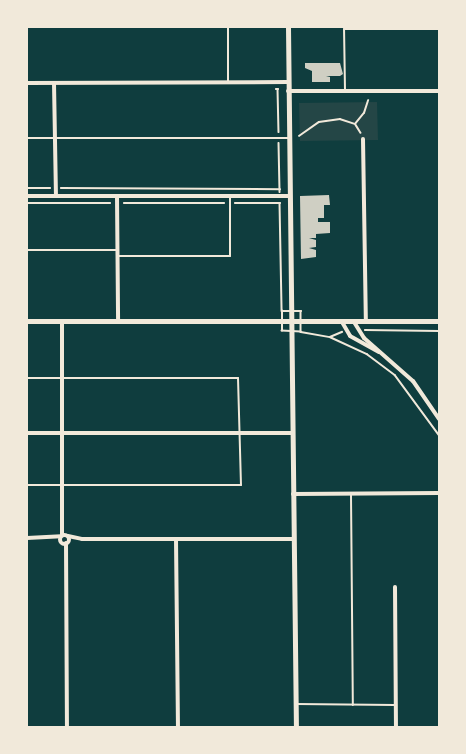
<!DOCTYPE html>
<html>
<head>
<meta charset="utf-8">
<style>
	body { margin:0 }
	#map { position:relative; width:466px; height:754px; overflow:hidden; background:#0f3d3e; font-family:Montserrat,sans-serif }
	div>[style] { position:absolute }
	.green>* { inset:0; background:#244646 }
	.building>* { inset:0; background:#cfcfc3 }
	.path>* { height:1.5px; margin:-0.75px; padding:0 0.75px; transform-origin:0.75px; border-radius:0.75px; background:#f1e9da }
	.service>* { height:2px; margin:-1px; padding:0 1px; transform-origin:1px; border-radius:1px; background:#f1e9da }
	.minor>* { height:4px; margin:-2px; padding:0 2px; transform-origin:2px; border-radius:2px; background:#f1e9da }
	.minor>.ring { margin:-2px; padding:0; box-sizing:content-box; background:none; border:4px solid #f1e9da; border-radius:50% }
	.tertiary>* { height:5px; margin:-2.5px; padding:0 2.5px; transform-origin:2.5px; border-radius:2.5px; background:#f1e9da }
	span { translate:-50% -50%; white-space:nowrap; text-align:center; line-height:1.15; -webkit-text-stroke:4.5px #f1e9da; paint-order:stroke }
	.frame { position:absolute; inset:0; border:28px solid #f1e9da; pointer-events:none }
</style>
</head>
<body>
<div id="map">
	<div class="green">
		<div style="clip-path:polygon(377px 102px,378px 140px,300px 141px,299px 103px)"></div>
	</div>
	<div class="building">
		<div style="clip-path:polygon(305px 63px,340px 63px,343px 74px,340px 76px,326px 76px,330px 77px,330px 82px,312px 82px,312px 71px,305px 68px)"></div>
		<div style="clip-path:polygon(329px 195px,330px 205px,324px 205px,324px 218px,318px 218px,318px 222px,330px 222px,330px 233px,316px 234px,316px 238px,309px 238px,316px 240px,316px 247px,309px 248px,316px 250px,316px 257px,301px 259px,300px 196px)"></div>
	</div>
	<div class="path">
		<div style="left:276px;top:89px;width:2px"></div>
		<div style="left:278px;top:89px;width:43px;rotate:88.7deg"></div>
		<div style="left:356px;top:125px;width:9px;rotate:58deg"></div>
		<div style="left:299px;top:136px;width:24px;rotate:-35deg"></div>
		<div style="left:319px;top:122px;width:21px;rotate:-8deg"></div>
		<div style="left:340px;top:119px;width:16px;rotate:18deg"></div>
		<div style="left:355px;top:124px;width:14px;rotate:-51deg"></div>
		<div style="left:364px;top:113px;width:13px;rotate:-72deg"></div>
		<div style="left:279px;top:143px;width:49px;rotate:88.8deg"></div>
		<div style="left:27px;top:188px;width:23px"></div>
		<div style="left:61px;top:188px;width:219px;rotate:0.3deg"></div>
		<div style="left:27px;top:203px;width:83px"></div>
		<div style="left:124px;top:203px;width:100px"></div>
		<div style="left:235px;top:203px;width:45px"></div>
		<div style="left:280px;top:203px;width:108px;rotate:88.9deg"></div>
		<div style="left:282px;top:311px;width:19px"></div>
		<div style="left:301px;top:311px;width:21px;rotate:90deg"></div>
		<div style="left:301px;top:332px;width:19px;rotate:-177deg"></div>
		<div style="left:282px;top:331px;width:20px;rotate:-90deg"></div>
		<div style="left:365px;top:330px;width:74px;rotate:0.8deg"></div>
		<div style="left:301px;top:332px;width:29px;rotate:10deg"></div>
		<div style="left:330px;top:337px;width:13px;rotate:-23deg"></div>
		<div style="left:330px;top:337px;width:41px;rotate:24.7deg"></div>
		<div style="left:367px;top:354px;width:35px;rotate:37deg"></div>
		<div style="left:395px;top:375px;width:74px;rotate:53.7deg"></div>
	</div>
	<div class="service">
		<div style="left:228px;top:27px;width:54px;rotate:90deg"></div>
		<div style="left:345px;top:90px;width:61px;rotate:-90.9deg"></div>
		<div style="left:344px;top:29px;width:95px"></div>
		<div style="left:27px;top:138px;width:262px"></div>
		<div style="left:27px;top:250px;width:90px"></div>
		<div style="left:117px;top:256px;width:113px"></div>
		<div style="left:230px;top:256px;width:60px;rotate:-90deg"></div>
		<div style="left:27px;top:378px;width:211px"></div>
		<div style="left:238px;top:378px;width:107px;rotate:88.4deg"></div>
		<div style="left:241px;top:485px;width:214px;rotate:180deg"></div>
		<div style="left:351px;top:495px;width:210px;rotate:89.5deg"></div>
		<div style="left:296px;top:704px;width:99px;rotate:0.6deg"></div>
	</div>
	<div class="minor">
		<div style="left:27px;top:83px;width:261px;rotate:-0.2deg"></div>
		<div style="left:54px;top:83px;width:113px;rotate:89deg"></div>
		<div style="left:288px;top:91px;width:151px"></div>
		<div style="left:363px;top:139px;width:182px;rotate:89.1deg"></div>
		<div style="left:27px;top:196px;width:263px"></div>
		<div style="left:117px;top:196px;width:125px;rotate:89.5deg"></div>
		<div style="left:62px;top:321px;width:214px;rotate:90deg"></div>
		<div style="left:342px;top:322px;width:16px;rotate:60deg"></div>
		<div style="left:350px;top:336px;width:33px;rotate:29deg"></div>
		<div style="left:354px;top:322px;width:19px;rotate:58deg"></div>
		<div style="left:364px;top:338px;width:65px;rotate:41.3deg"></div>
		<div style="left:413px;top:381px;width:46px;rotate:55.6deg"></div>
		<div style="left:27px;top:433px;width:266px"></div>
		<div style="left:293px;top:494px;width:146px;rotate:-0.4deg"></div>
		<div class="ring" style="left:59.5px;top:534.5px;width:5px;height:5px"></div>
		<div style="left:68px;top:536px;width:14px;rotate:12deg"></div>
		<div style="left:82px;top:539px;width:212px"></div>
		<div style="left:27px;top:538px;width:34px;rotate:-3deg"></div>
		<div style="left:176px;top:539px;width:188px;rotate:89.4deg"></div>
		<div style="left:66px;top:543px;width:184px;rotate:89.7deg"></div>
		<div style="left:395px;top:587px;width:140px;rotate:89.6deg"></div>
	</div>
	<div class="tertiary">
		<div style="left:288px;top:27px;width:700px;rotate:89.35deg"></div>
		<div style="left:27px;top:321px;width:412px"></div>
	</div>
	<div class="frame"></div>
</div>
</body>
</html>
